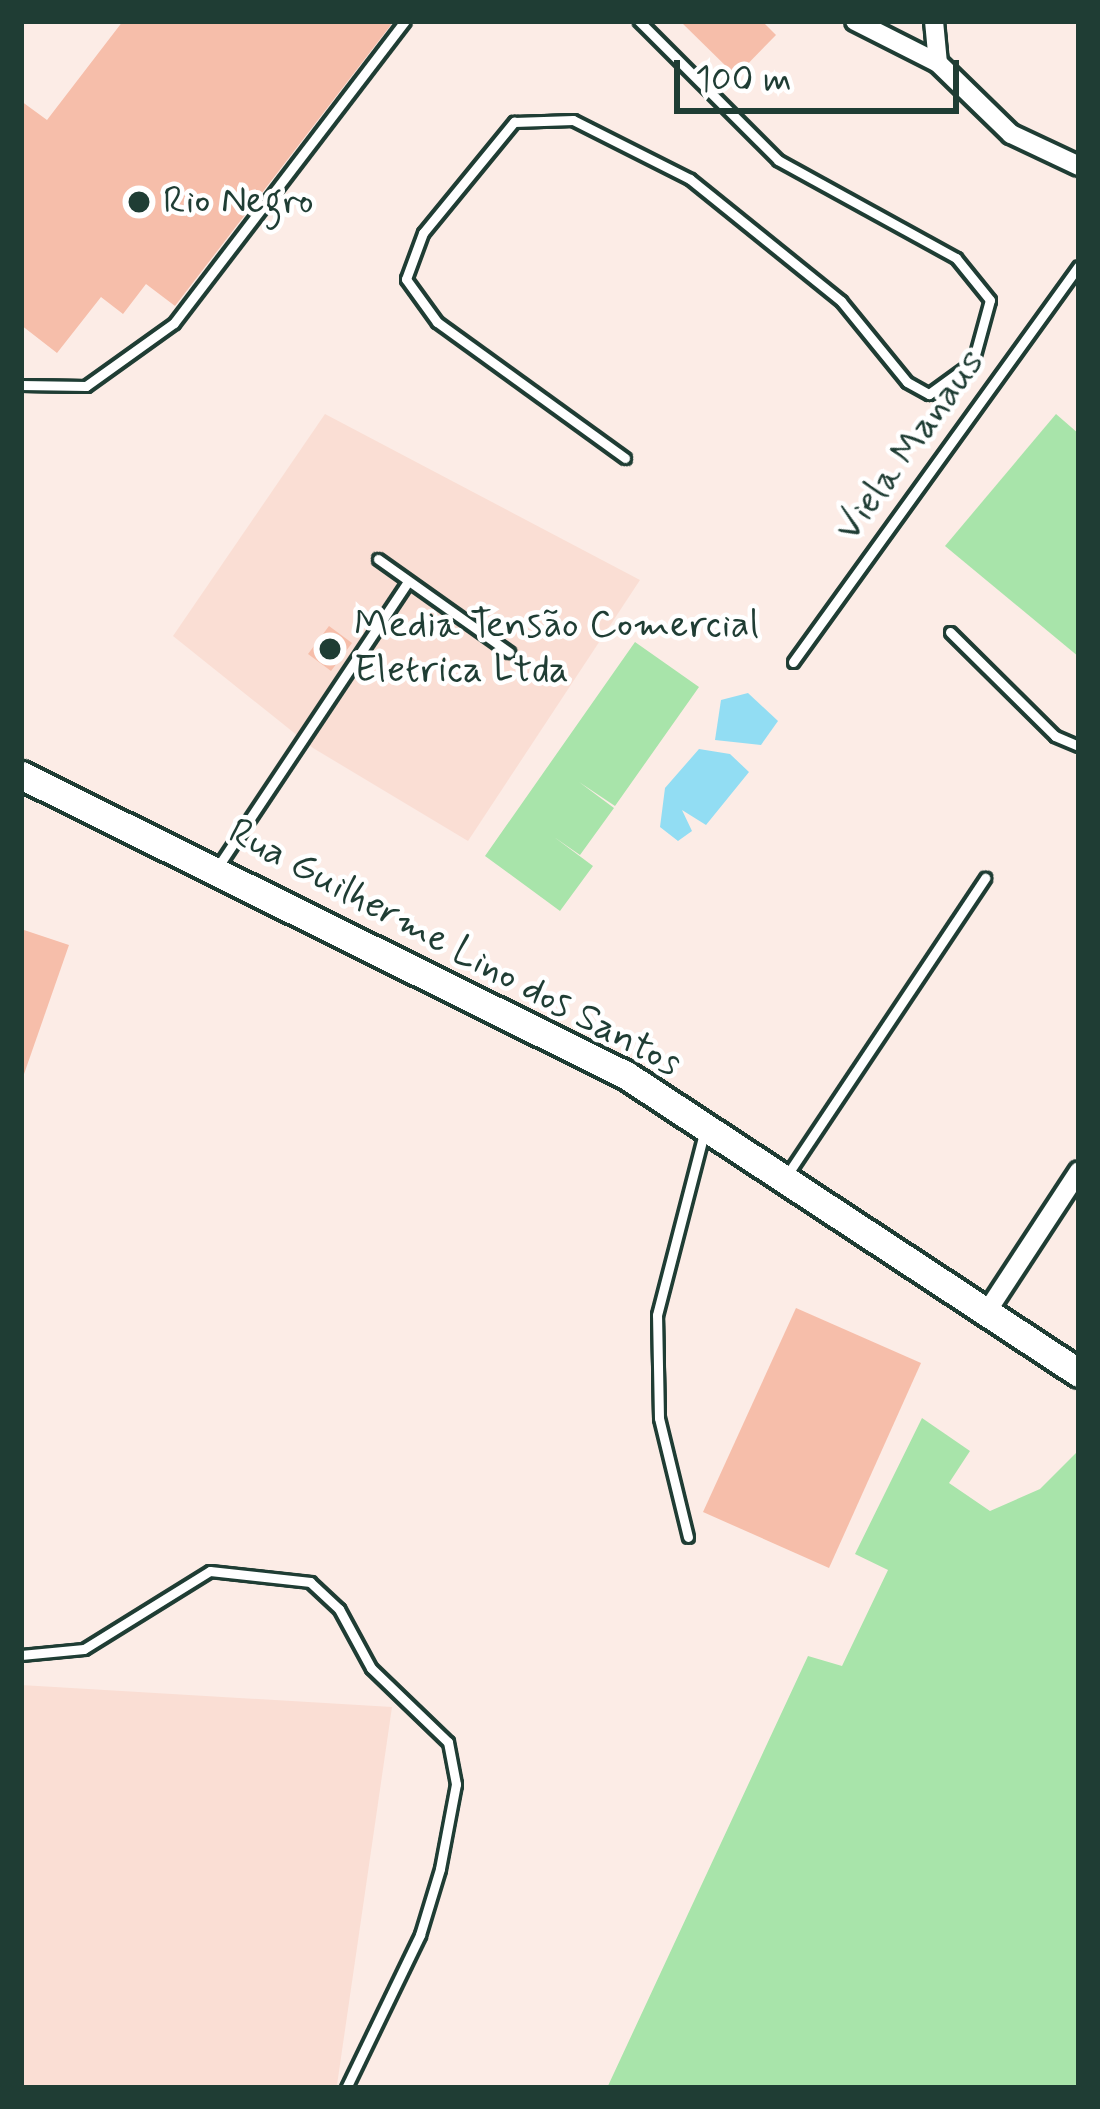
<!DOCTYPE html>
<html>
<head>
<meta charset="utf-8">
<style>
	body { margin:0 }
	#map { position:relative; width:1100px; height:2109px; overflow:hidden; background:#fcece6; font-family:Mynerve,sans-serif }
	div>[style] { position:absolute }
	.built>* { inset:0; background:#faded4 }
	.green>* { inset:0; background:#a8e4aa }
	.water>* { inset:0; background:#92ddf3 }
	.building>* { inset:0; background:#f6beaa }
	.roads { filter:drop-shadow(3px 0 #1f3d34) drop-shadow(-3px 0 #1f3d34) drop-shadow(0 3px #1f3d34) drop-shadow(0 -3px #1f3d34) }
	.lane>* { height:9px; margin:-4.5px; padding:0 4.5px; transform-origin:4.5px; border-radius:4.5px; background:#fff }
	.street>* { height:18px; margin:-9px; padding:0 9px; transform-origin:9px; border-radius:9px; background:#fff }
	.secondary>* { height:27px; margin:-13.5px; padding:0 13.5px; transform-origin:13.5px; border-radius:13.5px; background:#fff }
	.dots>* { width:33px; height:33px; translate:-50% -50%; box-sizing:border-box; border:6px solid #fff; border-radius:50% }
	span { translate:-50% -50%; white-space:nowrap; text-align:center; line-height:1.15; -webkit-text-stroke:9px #fff; paint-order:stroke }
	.poi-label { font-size:39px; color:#1f3d34 }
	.left { translate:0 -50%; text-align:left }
	.street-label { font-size:39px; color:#1f3d34 }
	.frame { position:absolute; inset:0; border:24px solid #1f3d34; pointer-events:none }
	.scale { position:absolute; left:674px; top:60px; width:285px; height:54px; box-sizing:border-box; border:6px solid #1f3d34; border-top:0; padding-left:15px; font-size:36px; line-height:42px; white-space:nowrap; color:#1f3d34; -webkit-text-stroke:9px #fff; paint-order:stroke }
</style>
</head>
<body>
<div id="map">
	<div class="built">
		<div style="clip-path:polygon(325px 414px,640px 580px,468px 841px,313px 748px,173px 636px)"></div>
		<div style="clip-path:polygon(21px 1685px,392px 1707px,337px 2085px,21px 2088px)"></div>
	</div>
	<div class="green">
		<div style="clip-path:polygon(1056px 414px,1079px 434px,1079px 657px,945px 546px)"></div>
		<div style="clip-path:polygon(635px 642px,699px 687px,615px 806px,579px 782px,614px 808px,580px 855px,554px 837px,593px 866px,560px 911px,485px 856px)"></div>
		<div style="clip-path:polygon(922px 1418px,970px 1451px,949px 1483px,990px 1511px,1040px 1489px,1079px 1450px,1079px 2088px,607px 2088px,808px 1656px,842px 1666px,888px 1570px,855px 1554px)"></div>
	</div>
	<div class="water">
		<div style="clip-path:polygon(748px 693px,778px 721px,761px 745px,715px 740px,721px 700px)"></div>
		<div style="clip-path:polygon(699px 749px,730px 754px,749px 772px,706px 825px,682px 810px,692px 831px,678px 841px,660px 827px,665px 788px)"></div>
	</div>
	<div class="building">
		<div style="clip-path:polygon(123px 21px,394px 21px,175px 306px,146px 284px,123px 314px,101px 297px,57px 353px,21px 325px,21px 101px,47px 120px)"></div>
		<div style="clip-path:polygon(680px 21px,762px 21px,776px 35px,736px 76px)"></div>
		<div style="clip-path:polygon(329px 626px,352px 643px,331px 671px,308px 654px)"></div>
		<div style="clip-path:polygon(21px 929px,69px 945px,23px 1077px,21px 1077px)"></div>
		<div style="clip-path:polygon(796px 1308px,921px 1363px,829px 1568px,703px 1512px)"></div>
	</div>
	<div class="roads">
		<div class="lane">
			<div style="left:21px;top:385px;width:65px;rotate:0.9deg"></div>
			<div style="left:86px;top:386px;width:108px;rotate:-35.6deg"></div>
			<div style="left:174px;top:323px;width:380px;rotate:-52.6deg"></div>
			<div style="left:625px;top:458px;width:232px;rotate:-144.1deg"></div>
			<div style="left:437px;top:322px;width:53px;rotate:-125.8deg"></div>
			<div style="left:406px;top:279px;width:49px;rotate:-69.7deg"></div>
			<div style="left:423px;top:233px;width:144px;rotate:-50.7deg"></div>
			<div style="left:514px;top:122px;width:59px;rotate:-1.9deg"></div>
			<div style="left:573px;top:120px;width:131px;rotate:26.8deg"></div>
			<div style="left:690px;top:179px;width:194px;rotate:38.9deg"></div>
			<div style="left:841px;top:301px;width:104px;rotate:50.8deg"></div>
			<div style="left:907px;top:382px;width:25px;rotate:29deg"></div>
			<div style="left:929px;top:394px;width:54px;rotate:-36deg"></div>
			<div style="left:973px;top:362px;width:64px;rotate:-74.7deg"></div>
			<div style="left:990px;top:300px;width:54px;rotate:-129deg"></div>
			<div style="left:956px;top:258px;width:203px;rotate:-151.2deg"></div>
			<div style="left:778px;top:160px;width:197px;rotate:-135deg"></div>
			<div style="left:378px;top:559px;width:161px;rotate:35.4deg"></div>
			<div style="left:950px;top:632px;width:148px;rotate:44.7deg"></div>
			<div style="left:1055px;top:736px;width:26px;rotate:23deg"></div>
			<div style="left:793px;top:662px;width:488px;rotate:-54.2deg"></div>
			<div style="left:217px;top:868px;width:344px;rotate:-56.3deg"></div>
			<div style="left:785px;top:1178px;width:361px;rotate:-56.3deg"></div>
			<div style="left:688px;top:1537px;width:122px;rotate:-103.7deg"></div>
			<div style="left:659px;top:1418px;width:103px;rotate:-91.1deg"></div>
			<div style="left:657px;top:1315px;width:188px;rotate:-75.5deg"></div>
			<div style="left:21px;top:1655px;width:63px;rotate:-5.4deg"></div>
			<div style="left:84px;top:1649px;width:148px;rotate:-31.8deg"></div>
			<div style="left:210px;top:1571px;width:101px;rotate:6.3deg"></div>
			<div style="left:310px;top:1582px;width:40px;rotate:43deg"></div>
			<div style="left:339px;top:1609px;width:67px;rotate:61.5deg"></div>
			<div style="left:371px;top:1668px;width:107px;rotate:43.9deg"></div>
			<div style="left:448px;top:1742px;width:43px;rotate:79.2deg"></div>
			<div style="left:456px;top:1784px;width:86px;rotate:100.7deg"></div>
			<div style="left:440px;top:1869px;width:69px;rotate:106.9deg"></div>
			<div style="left:420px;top:1935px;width:170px;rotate:115.8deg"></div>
		</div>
		<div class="street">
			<div style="left:855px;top:21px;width:93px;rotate:26.8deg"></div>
			<div style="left:938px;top:63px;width:102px;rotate:44.2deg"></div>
			<div style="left:1011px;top:134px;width:75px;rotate:25.2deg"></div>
			<div style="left:934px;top:21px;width:42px;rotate:84.6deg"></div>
			<div style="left:988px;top:1310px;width:166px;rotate:-56.8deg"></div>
		</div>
		<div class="secondary">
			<div style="left:21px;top:775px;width:675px;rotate:26.38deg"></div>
			<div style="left:626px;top:1075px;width:542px;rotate:33.34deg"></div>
		</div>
	</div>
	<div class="dots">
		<div style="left:139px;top:202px;background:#1f3d34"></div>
		<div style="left:330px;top:649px;background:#1f3d34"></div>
	</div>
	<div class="poi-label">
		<span class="left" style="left:163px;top:202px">Rio Negro</span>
		<span class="left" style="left:354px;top:649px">Media Tensão Comercial<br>Eletrica Ltda</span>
	</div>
	<div class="street-label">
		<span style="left:911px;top:446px;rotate:-54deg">Viela Manaus</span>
		<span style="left:454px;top:949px;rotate:28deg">Rua Guilherme Lino dos Santos</span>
	</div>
	<div class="frame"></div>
	<div class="scale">100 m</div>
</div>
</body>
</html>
